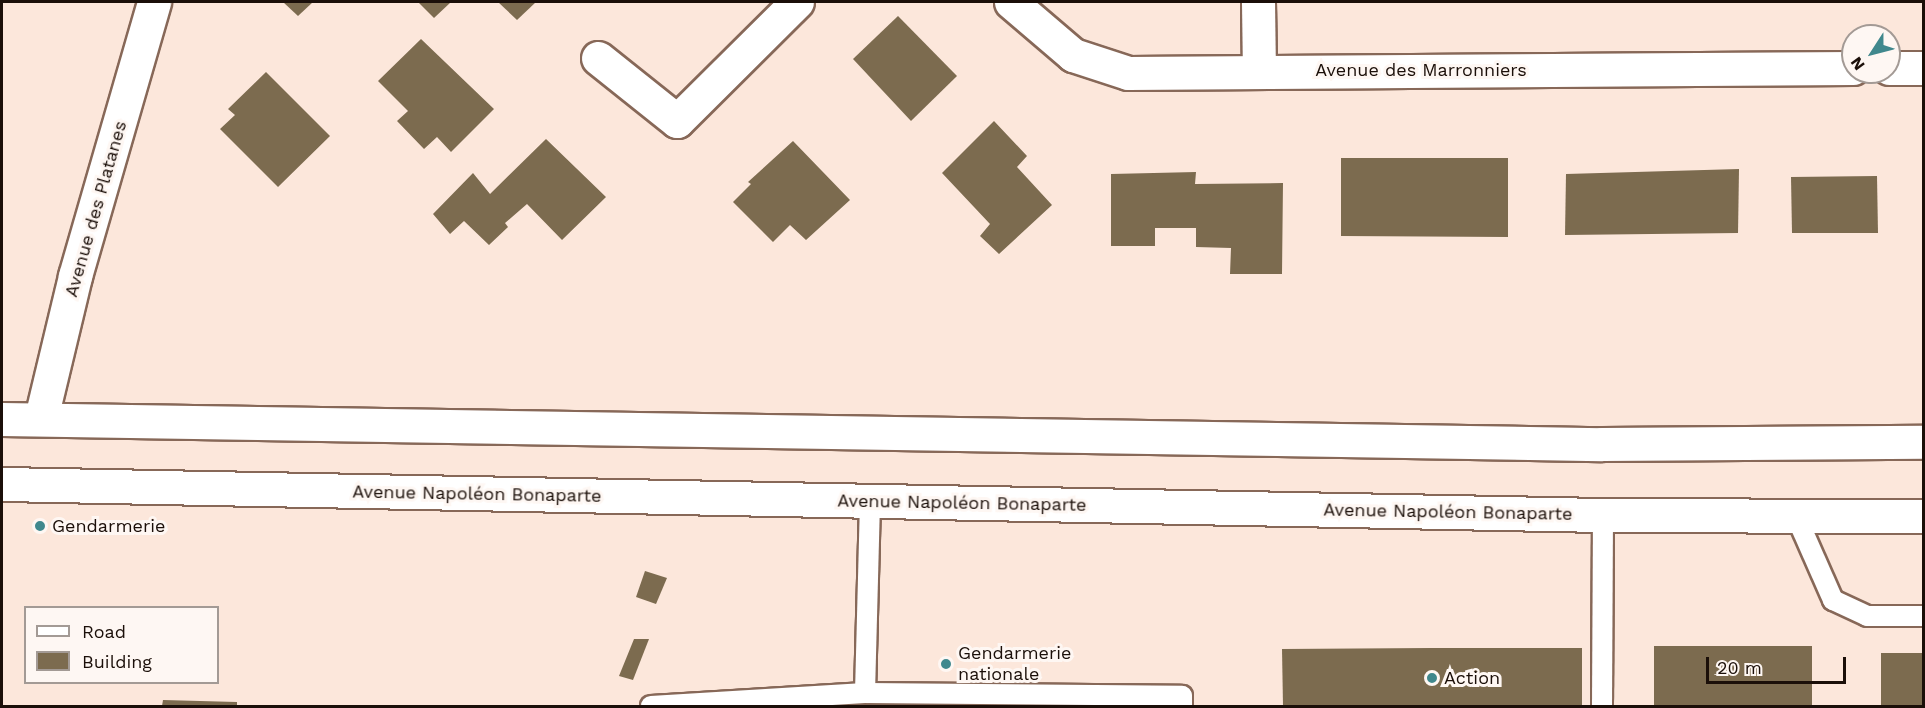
<!DOCTYPE html>
<html>
<head>
<meta charset="utf-8">
<style>
	body { margin:0 }
	#map { position:relative; width:1925px; height:708px; overflow:hidden; background:#fce7db; font-family:"Work Sans",sans-serif }
	div>[style] { position:absolute }
	.building>* { inset:0; background:#7c6b4f }
	.roads { filter:drop-shadow(2px 0 #876858) drop-shadow(-2px 0 #876858) drop-shadow(0 2px #876858) drop-shadow(0 -2px #876858) }
	.service>* { height:20px; margin:-10px; padding:0 10px; transform-origin:10px; border-radius:10px; background:#fff }
	.minor>* { height:33px; margin:-16.5px; padding:0 16.5px; transform-origin:16.5px; border-radius:16.5px; background:#fff }
	.secondary>* { height:33px; margin:-16.5px; padding:0 16.5px; transform-origin:16.5px; border-radius:16.5px; background:#fff }
	.dots>* { width:16px; height:16px; translate:-50% -50%; box-sizing:border-box; border:3px solid #fef7f3; border-radius:50% }
	span { translate:-50% -50%; white-space:nowrap; text-align:center; line-height:1.15; -webkit-text-stroke:6px #fef7f3; paint-order:stroke }
	.street-label { font-size:18px; color:#1b0f09 }
	.poi-label { font-size:18px; color:#1b0f09 }
	.left { translate:0 -50%; text-align:left }
	.frame { position:absolute; inset:0; border:3px solid #1b0f09; pointer-events:none }
	.legend { position:absolute; left:24px; top:606px; width:195px; height:78px; box-sizing:border-box; background:#fef7f3; border:2px solid #a39a95; margin:0; padding:8px 10px; list-style:none; font-size:18px; color:#1b0f09 }
	.legend li { display:flex; align-items:center; gap:12px; height:30px }
	.legend b { width:30px; border:2px solid #a39a95 }
	.north { position:absolute; left:1841px; top:24px; width:60px; height:60px; box-sizing:border-box; background:#fef7f3; border:2px solid #a39a95; border-radius:50%; rotate:234deg; font-size:16px; font-weight:700; line-height:24px; text-align:center; color:#1b0f09 }
	.north::after { content:''; display:block; margin:auto; width:21px; height:27px; background:#40888d; clip-path:polygon(50% 0,100% 100%,50% 72%,0 100%) }
	.scale { position:absolute; left:1706px; top:657px; width:140px; height:27px; box-sizing:border-box; border:3px solid #1b0f09; border-top:0; padding-left:8px; font-size:18px; line-height:21px; white-space:nowrap; color:#1b0f09; -webkit-text-stroke:4px #fef7f3; paint-order:stroke }
</style>
</head>
<body>
<div id="map">
	<div class="building">
		<div style="clip-path:polygon(283px 2px,313px 2px,298px 16px)"></div>
		<div style="clip-path:polygon(418px 2px,451px 2px,434px 18px)"></div>
		<div style="clip-path:polygon(498px 2px,536px 2px,517px 20px)"></div>
		<div style="clip-path:polygon(898px 16px,957px 76px,911px 121px,853px 59px)"></div>
		<div style="clip-path:polygon(421px 39px,494px 109px,451px 152px,437px 137px,424px 149px,397px 121px,408px 111px,378px 81px)"></div>
		<div style="clip-path:polygon(266px 72px,330px 136px,278px 187px,220px 129px,235px 115px,228px 109px)"></div>
		<div style="clip-path:polygon(994px 121px,1027px 156px,1017px 167px,1052px 205px,999px 254px,980px 236px,990px 224px,942px 173px)"></div>
		<div style="clip-path:polygon(546px 139px,606px 197px,562px 240px,527px 204px,505px 223px,508px 227px,489px 245px,464px 221px,450px 234px,433px 214px,473px 173px,490px 194px)"></div>
		<div style="clip-path:polygon(793px 141px,850px 200px,806px 240px,790px 225px,773px 242px,733px 202px,751px 184px,748px 182px)"></div>
		<div style="clip-path:polygon(1341px 158px,1508px 158px,1508px 237px,1341px 236px)"></div>
		<div style="clip-path:polygon(1739px 169px,1738px 233px,1565px 235px,1566px 174px)"></div>
		<div style="clip-path:polygon(1196px 172px,1195px 184px,1283px 183px,1282px 274px,1230px 274px,1231px 248px,1196px 247px,1196px 228px,1155px 228px,1155px 246px,1111px 246px,1111px 174px)"></div>
		<div style="clip-path:polygon(1877px 176px,1878px 233px,1792px 233px,1791px 177px)"></div>
		<div style="clip-path:polygon(645px 571px,667px 578px,656px 604px,636px 597px)"></div>
		<div style="clip-path:polygon(634px 639px,649px 639px,633px 680px,619px 676px)"></div>
		<div style="clip-path:polygon(1654px 646px,1812px 646px,1812px 706px,1654px 706px)"></div>
		<div style="clip-path:polygon(1431px 648px,1582px 648px,1582px 706px,1283px 706px,1282px 649px)"></div>
		<div style="clip-path:polygon(1881px 653px,1924px 653px,1924px 706px,1881px 706px)"></div>
		<div style="clip-path:polygon(163px 700px,237px 702px,237px 706px,162px 706px)"></div>
	</div>
	<div class="roads">
		<div class="service">
			<div style="left:870px;top:502px;width:191px;rotate:91.5deg"></div>
			<div style="left:865px;top:693px;width:317px;rotate:0.5deg"></div>
			<div style="left:1182px;top:696px;width:10px;rotate:90deg"></div>
			<div style="left:1796px;top:516px;width:92px;rotate:66.2deg"></div>
			<div style="left:1833px;top:600px;width:38px;rotate:25deg"></div>
			<div style="left:1867px;top:616px;width:57px"></div>
			<div style="left:651px;top:706px;width:214px;rotate:-3.5deg"></div>
			<div style="left:1602px;top:706px;width:191px;rotate:-89.7deg"></div>
		</div>
		<div class="minor">
			<div style="left:1011px;top:2px;width:82px;rotate:40.5deg"></div>
			<div style="left:1073px;top:55px;width:58px;rotate:18.1deg"></div>
			<div style="left:1128px;top:73px;width:725px;rotate:-0.4deg"></div>
			<div style="left:1258px;top:2px;width:68px;rotate:89.2deg"></div>
			<div style="left:598px;top:58px;width:101px;rotate:38.6deg"></div>
			<div style="left:677px;top:121px;width:169px;rotate:-44.8deg"></div>
			<div style="left:1889px;top:68px;width:35px"></div>
			<div style="left:41px;top:418px;width:146px;rotate:-76.5deg"></div>
			<div style="left:75px;top:276px;width:285px;rotate:-73.9deg"></div>
		</div>
		<div class="secondary">
			<div style="left:2px;top:419px;width:1600px;rotate:0.9deg"></div>
			<div style="left:1602px;top:444px;width:322px;rotate:-0.4deg"></div>
			<div style="left:2px;top:484px;width:1601px;rotate:1.11deg"></div>
			<div style="left:1603px;top:515px;width:321px;rotate:0.2deg"></div>
		</div>
	</div>
	<div class="dots">
		<div style="left:40px;top:526px;background:#40888d"></div>
		<div style="left:946px;top:664px;background:#40888d"></div>
		<div style="left:1432px;top:678px;background:#40888d"></div>
	</div>
	<div class="street-label">
		<span style="left:1421px;top:70px">Avenue des Marronniers</span>
		<span style="left:96px;top:209px;rotate:-74deg">Avenue des Platanes</span>
		<span style="left:477px;top:494px;rotate:1deg">Avenue Napoléon Bonaparte</span>
		<span style="left:962px;top:503px;rotate:1deg">Avenue Napoléon Bonaparte</span>
		<span style="left:1448px;top:512px;rotate:1deg">Avenue Napoléon Bonaparte</span>
	</div>
	<div class="poi-label">
		<span class="left" style="left:52px;top:526px">Gendarmerie</span>
		<span class="left" style="left:958px;top:664px">Gendarmerie<br>nationale</span>
		<span class="left" style="left:1444px;top:678px">Action</span>
	</div>
	<div class="frame"></div>
	<ul class="legend">
	<li><b style="height:8px;background:#fff"></b>Road</li>
	<li><b style="height:16px;background:#7c6b4f"></b>Building</li>
	</ul>
	<div class="north">N</div>
	<div class="scale">20 m</div>
</div>
</body>
</html>
